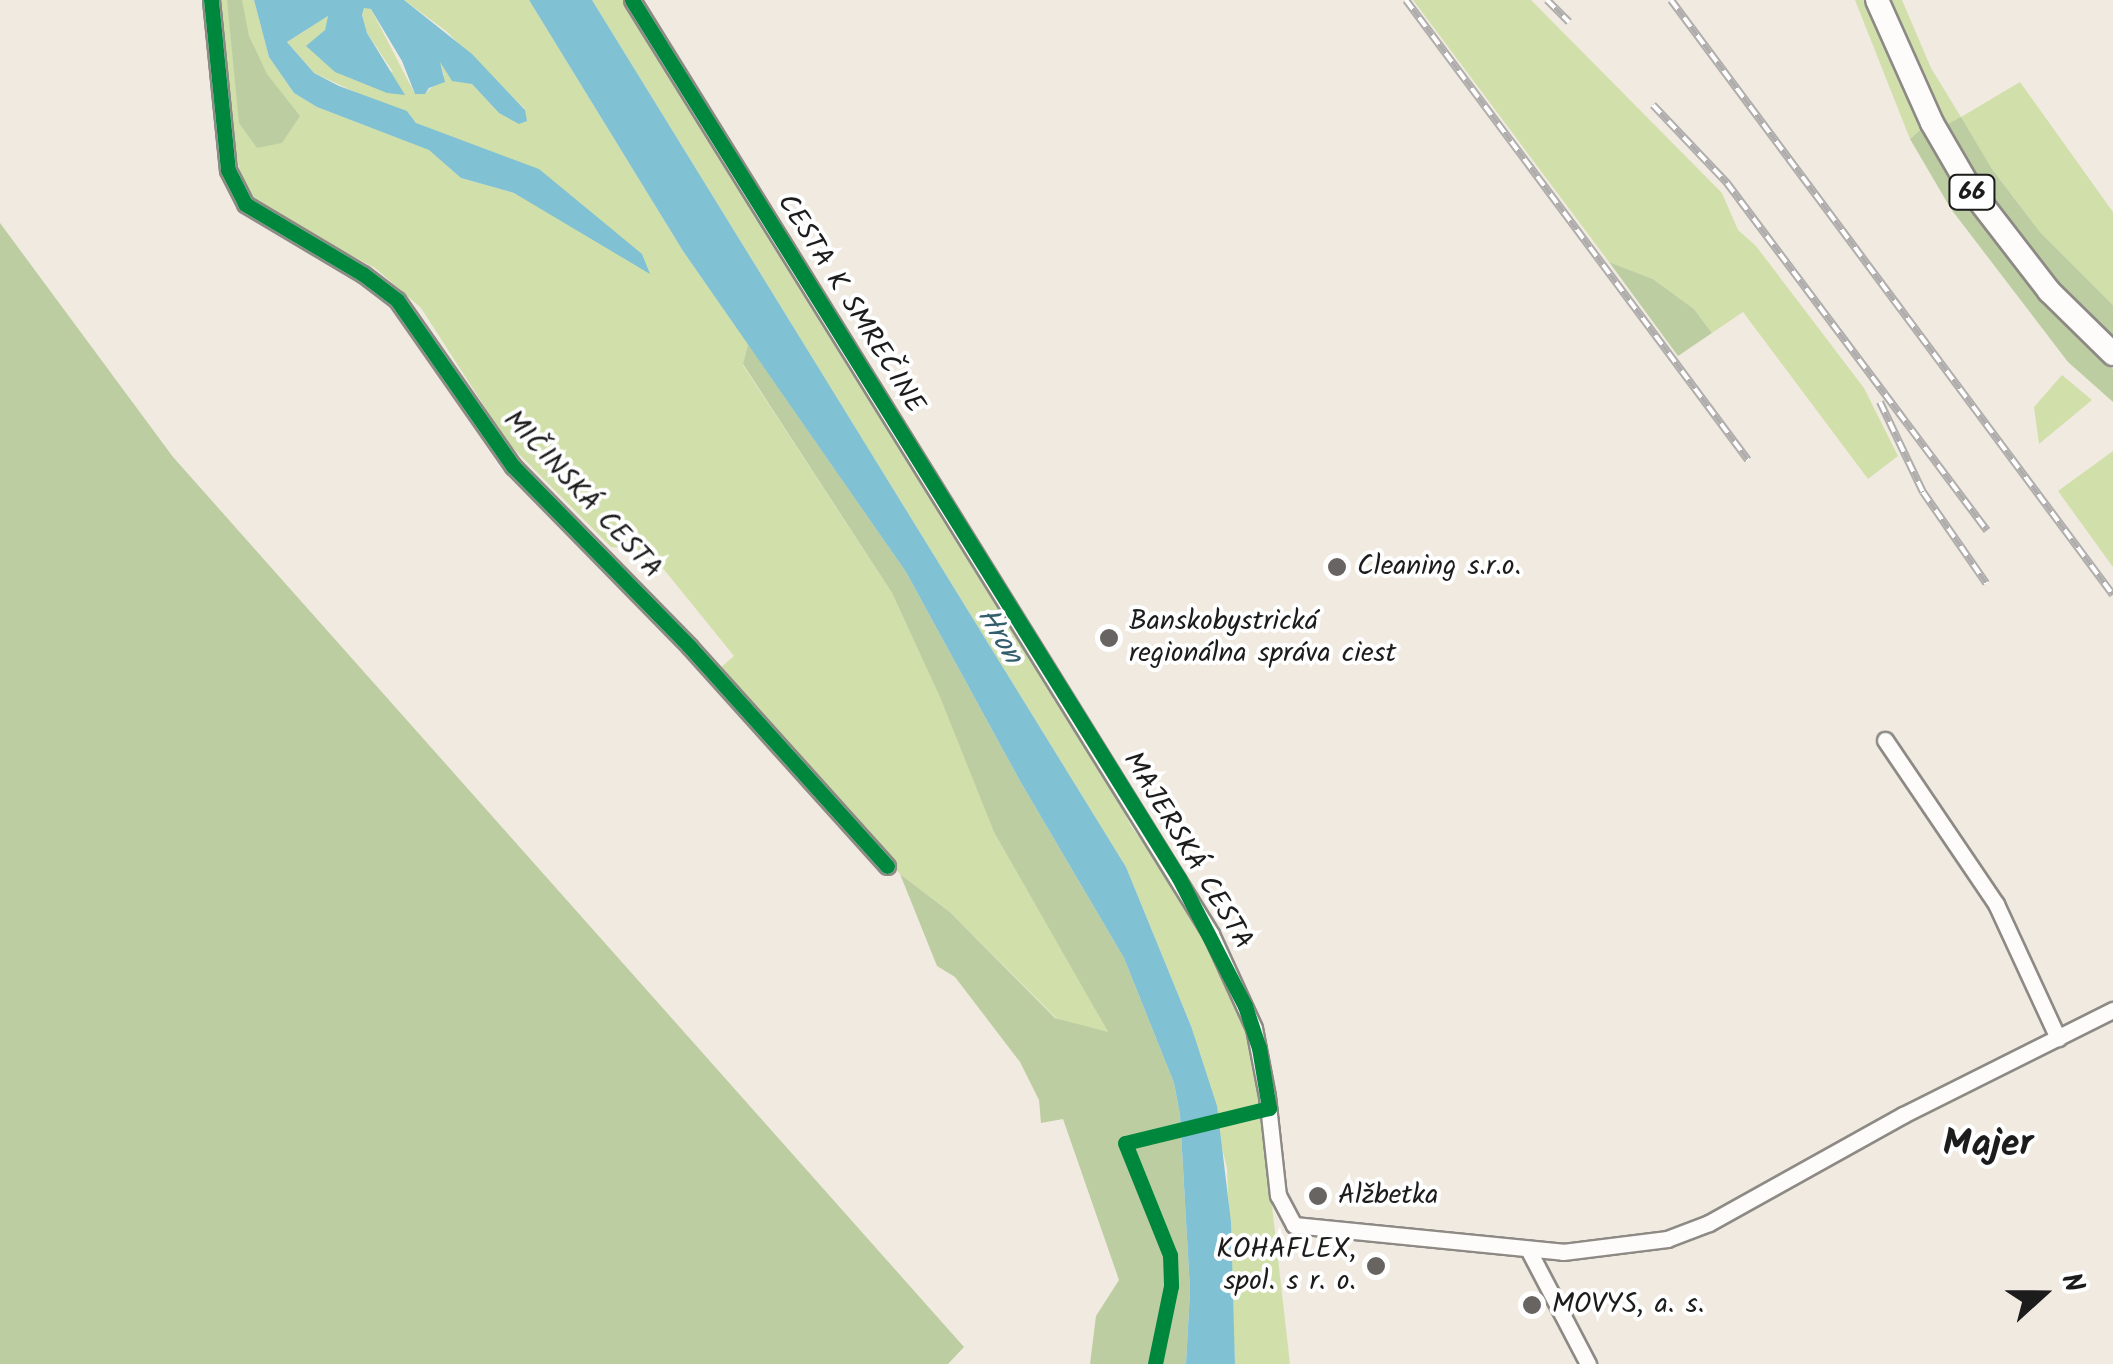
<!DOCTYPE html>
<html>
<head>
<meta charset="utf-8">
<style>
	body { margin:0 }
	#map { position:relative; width:2113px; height:1364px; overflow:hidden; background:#f1eae0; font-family:Kalam,sans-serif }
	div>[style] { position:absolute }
	.green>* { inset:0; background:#d1e0ab }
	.forest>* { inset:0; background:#bccea1 }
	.water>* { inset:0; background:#80c1d3 }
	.roads { filter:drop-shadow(2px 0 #8d8a85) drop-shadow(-2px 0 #8d8a85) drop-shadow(0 2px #8d8a85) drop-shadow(0 -2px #8d8a85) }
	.street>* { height:15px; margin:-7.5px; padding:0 7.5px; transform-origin:7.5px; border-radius:7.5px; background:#fdfcfa }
	.primary>* { height:22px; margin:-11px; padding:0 11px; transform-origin:11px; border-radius:11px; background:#fdfcfa }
	.rail>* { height:8px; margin-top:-4px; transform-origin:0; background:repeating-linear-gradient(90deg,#fff 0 11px,#b0aead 0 22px); box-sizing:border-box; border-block:2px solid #b0aead }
	.cycleway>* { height:15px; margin:-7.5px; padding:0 7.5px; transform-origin:7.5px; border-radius:7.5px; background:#00873e }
	.dots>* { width:28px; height:28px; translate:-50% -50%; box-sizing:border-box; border:5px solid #fff; border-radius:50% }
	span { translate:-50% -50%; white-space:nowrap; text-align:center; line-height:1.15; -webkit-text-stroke:8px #fff; paint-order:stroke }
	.shield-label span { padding:2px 8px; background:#fff; border:2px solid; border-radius:8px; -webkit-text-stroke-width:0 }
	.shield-label { font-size:25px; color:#1c1c1c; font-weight:700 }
	.street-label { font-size:28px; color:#1c1c1c }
	.poi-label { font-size:28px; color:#1c1c1c }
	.left { translate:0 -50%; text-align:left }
	.right { translate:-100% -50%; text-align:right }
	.water-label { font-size:30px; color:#335f6c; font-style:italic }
	.district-label { font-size:38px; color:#1c1c1c; font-weight:700 }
	.north { position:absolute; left:1993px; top:1244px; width:100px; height:100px; -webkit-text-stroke:8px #fff; paint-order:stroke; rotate:69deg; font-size:28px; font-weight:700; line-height:40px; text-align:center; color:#1c1c1c }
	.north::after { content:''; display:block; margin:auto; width:35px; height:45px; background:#1c1c1c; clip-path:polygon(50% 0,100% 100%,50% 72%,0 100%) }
</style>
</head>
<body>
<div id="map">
	<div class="green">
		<div style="clip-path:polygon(220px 0,254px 0,269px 57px,294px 93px,317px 107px,430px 150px,461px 178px,514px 193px,566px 220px,416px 123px,407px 111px,389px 108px,314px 73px,287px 42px,328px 16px,325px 30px,307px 47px,393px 72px,367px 33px,362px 16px,364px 7px,371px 9px,415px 94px,425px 94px,444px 75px,439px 61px,472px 84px,499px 113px,525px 109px,446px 31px,404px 0,529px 0,683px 251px,748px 344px,743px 365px,892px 593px,1043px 916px,1109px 1034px,1056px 1018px,951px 913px,900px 874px,719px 669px,734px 656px,649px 551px,611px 547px,508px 443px,421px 308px,375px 268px,282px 219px,252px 196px,243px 181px,231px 139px)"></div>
		<div style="clip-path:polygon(592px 0,624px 0,1100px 765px,1131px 826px,1194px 915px,1236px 1002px,1256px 1065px,1290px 1364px,1235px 1364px,1227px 1168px,1191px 1026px,1126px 867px)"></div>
		<div style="clip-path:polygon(1413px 0,1531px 0,1722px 193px,1738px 230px,1756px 246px,1864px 388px,1898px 456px,1868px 479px,1743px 312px,1712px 333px,1694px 309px,1653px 279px,1609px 262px)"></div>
		<div style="clip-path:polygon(1855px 0,1865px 0,1921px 129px,1910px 139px)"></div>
		<div style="clip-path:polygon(1890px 0,1902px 0,1931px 68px,1961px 117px,2020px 82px,2113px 212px,2113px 305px,2040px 232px,1992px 169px,1961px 118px,1946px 125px)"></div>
		<div style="clip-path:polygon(2062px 375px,2092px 400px,2039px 444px,2034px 407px)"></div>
		<div style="clip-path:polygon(2113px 451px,2113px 567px,2058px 491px)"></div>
	</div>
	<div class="forest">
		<div style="clip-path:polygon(227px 0,242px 0,249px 36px,267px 74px,300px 116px,282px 143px,257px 148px,239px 123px)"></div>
		<div style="clip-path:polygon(1961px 117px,1992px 169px,2040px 232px,2113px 305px,2113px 338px,2064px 290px,1985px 188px,1946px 125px)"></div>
		<div style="clip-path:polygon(1921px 129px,1955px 188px,2001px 249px,2044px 302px,2113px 369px,2113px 402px,2068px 362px,1951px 209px,1910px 139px)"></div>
		<div style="clip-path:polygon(0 223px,173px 457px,964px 1347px,948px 1364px,0 1364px)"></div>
		<div style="clip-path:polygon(1609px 262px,1653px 279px,1694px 309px,1712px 333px,1678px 356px)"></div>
		<div style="clip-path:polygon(748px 344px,906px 572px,1020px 781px,1124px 958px,1174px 1083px,1180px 1115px,1190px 1290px,1186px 1364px,1090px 1364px,1096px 1316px,1119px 1280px,1063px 1119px,1041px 1123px,1039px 1100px,1020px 1062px,955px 977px,937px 966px,900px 874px,951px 913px,1055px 1018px,1108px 1032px,994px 832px,940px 697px,892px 593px,743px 364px)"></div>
	</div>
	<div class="water">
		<div style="clip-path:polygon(254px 0,404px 0,472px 54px,525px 110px,527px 121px,519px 124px,499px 113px,472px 84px,452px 81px,440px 62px,445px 82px,429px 88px,425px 94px,415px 94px,402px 61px,371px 9px,364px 8px,362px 15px,367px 33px,405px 95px,387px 93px,335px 72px,306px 46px,325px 30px,328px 16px,287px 42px,314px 73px,339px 86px,407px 111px,416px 123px,539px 169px,642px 254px,650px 274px,514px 193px,461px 178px,429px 150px,317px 107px,294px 93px,269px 57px)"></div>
		<div style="clip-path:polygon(529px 0,592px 0,1126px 867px,1191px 1026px,1217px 1106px,1231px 1222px,1235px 1364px,1186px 1364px,1190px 1290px,1180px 1115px,1174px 1083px,1124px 958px,1020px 781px,906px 572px,683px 251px)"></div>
	</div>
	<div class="roads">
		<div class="street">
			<div style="left:211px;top:0;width:171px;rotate:84.3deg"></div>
			<div style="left:228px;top:170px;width:38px;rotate:63deg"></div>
			<div style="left:245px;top:204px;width:137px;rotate:30.7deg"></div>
			<div style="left:363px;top:274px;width:43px;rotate:37.4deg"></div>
			<div style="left:397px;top:300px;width:203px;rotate:55.1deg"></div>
			<div style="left:513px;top:466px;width:252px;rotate:45.6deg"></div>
			<div style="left:689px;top:646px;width:296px;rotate:48deg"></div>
			<div style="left:632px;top:0;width:1099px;rotate:58.2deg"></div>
			<div style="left:1211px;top:934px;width:103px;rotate:65.4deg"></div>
			<div style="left:1254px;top:1028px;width:69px;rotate:79.2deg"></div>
			<div style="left:1267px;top:1096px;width:100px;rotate:83.7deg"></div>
			<div style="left:1278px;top:1195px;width:34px;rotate:62deg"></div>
			<div style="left:1294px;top:1225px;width:270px;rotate:5.7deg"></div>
			<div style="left:1563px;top:1252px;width:105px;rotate:-7.1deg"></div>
			<div style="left:1667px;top:1239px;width:45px;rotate:-20.9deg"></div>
			<div style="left:1709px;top:1223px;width:222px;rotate:-29.1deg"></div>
			<div style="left:1903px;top:1115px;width:235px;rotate:-26.6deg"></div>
			<div style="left:1885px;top:740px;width:198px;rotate:55.9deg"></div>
			<div style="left:1996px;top:904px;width:148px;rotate:65.2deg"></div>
			<div style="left:1528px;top:1249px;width:130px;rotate:62.4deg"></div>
		</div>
		<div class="primary">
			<div style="left:1877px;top:0;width:135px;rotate:65.9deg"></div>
			<div style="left:1932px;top:123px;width:78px;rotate:59.8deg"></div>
			<div style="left:1971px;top:190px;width:128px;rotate:52.3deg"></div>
			<div style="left:2049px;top:291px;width:90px;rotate:44.5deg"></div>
		</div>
	</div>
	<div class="rail">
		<div style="left:1406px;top:0;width:573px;rotate:53.37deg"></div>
		<div style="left:1547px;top:0;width:31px;rotate:45deg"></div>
		<div style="left:1671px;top:0;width:741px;rotate:53.39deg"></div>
		<div style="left:1653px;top:105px;width:108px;rotate:46.5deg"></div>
		<div style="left:1727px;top:183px;width:434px;rotate:53.2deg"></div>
		<div style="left:1880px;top:402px;width:100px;rotate:64.5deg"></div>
		<div style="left:1923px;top:492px;width:111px;rotate:55.3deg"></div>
	</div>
	<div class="cycleway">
		<div style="left:211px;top:0;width:171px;rotate:84.3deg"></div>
		<div style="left:228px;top:170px;width:38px;rotate:63deg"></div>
		<div style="left:245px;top:204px;width:137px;rotate:30.7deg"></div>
		<div style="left:363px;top:274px;width:43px;rotate:37.4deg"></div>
		<div style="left:397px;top:300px;width:203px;rotate:55.1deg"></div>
		<div style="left:513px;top:466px;width:252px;rotate:45.6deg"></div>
		<div style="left:689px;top:646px;width:296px;rotate:48deg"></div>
		<div style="left:632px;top:0;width:1034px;rotate:58.08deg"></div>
		<div style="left:1179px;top:878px;width:144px;rotate:62.7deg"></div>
		<div style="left:1245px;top:1006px;width:44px;rotate:71.6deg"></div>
		<div style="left:1259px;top:1048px;width:61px;rotate:80.5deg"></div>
		<div style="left:1269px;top:1108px;width:148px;rotate:166.3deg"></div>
		<div style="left:1125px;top:1143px;width:121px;rotate:68.1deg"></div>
		<div style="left:1170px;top:1255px;width:31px;rotate:88deg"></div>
		<div style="left:1171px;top:1286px;width:80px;rotate:101.6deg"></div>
	</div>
	<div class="dots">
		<div style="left:1337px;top:567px;background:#676461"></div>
		<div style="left:1109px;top:638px;background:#676461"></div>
		<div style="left:1318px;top:1196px;background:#676461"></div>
		<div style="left:1376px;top:1266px;background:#676461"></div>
		<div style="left:1532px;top:1305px;background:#676461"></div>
	</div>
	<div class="shield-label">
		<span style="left:1972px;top:192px">66</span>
	</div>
	<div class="street-label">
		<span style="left:850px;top:304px;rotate:58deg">CESTA K SMREČINE</span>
		<span style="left:582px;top:495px;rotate:47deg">MIČINSKÁ CESTA</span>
		<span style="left:1187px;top:851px;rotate:59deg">MAJERSKÁ CESTA</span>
	</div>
	<div class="poi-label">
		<span class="left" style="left:1357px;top:567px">Cleaning s.r.o.</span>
		<span class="left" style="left:1129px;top:638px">Banskobystrická<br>regionálna správa ciest</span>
		<span class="left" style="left:1338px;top:1196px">Alžbetka</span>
		<span class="right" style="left:1356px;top:1266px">KOHAFLEX,<br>spol. s r. o.</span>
		<span class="left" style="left:1552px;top:1305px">MOVYS, a. s.</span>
	</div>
	<div class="water-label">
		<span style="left:999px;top:636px;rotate:59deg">Hron</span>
	</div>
	<div class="district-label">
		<span style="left:1988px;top:1146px">Majer</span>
	</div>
	<div class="north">N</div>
</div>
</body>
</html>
